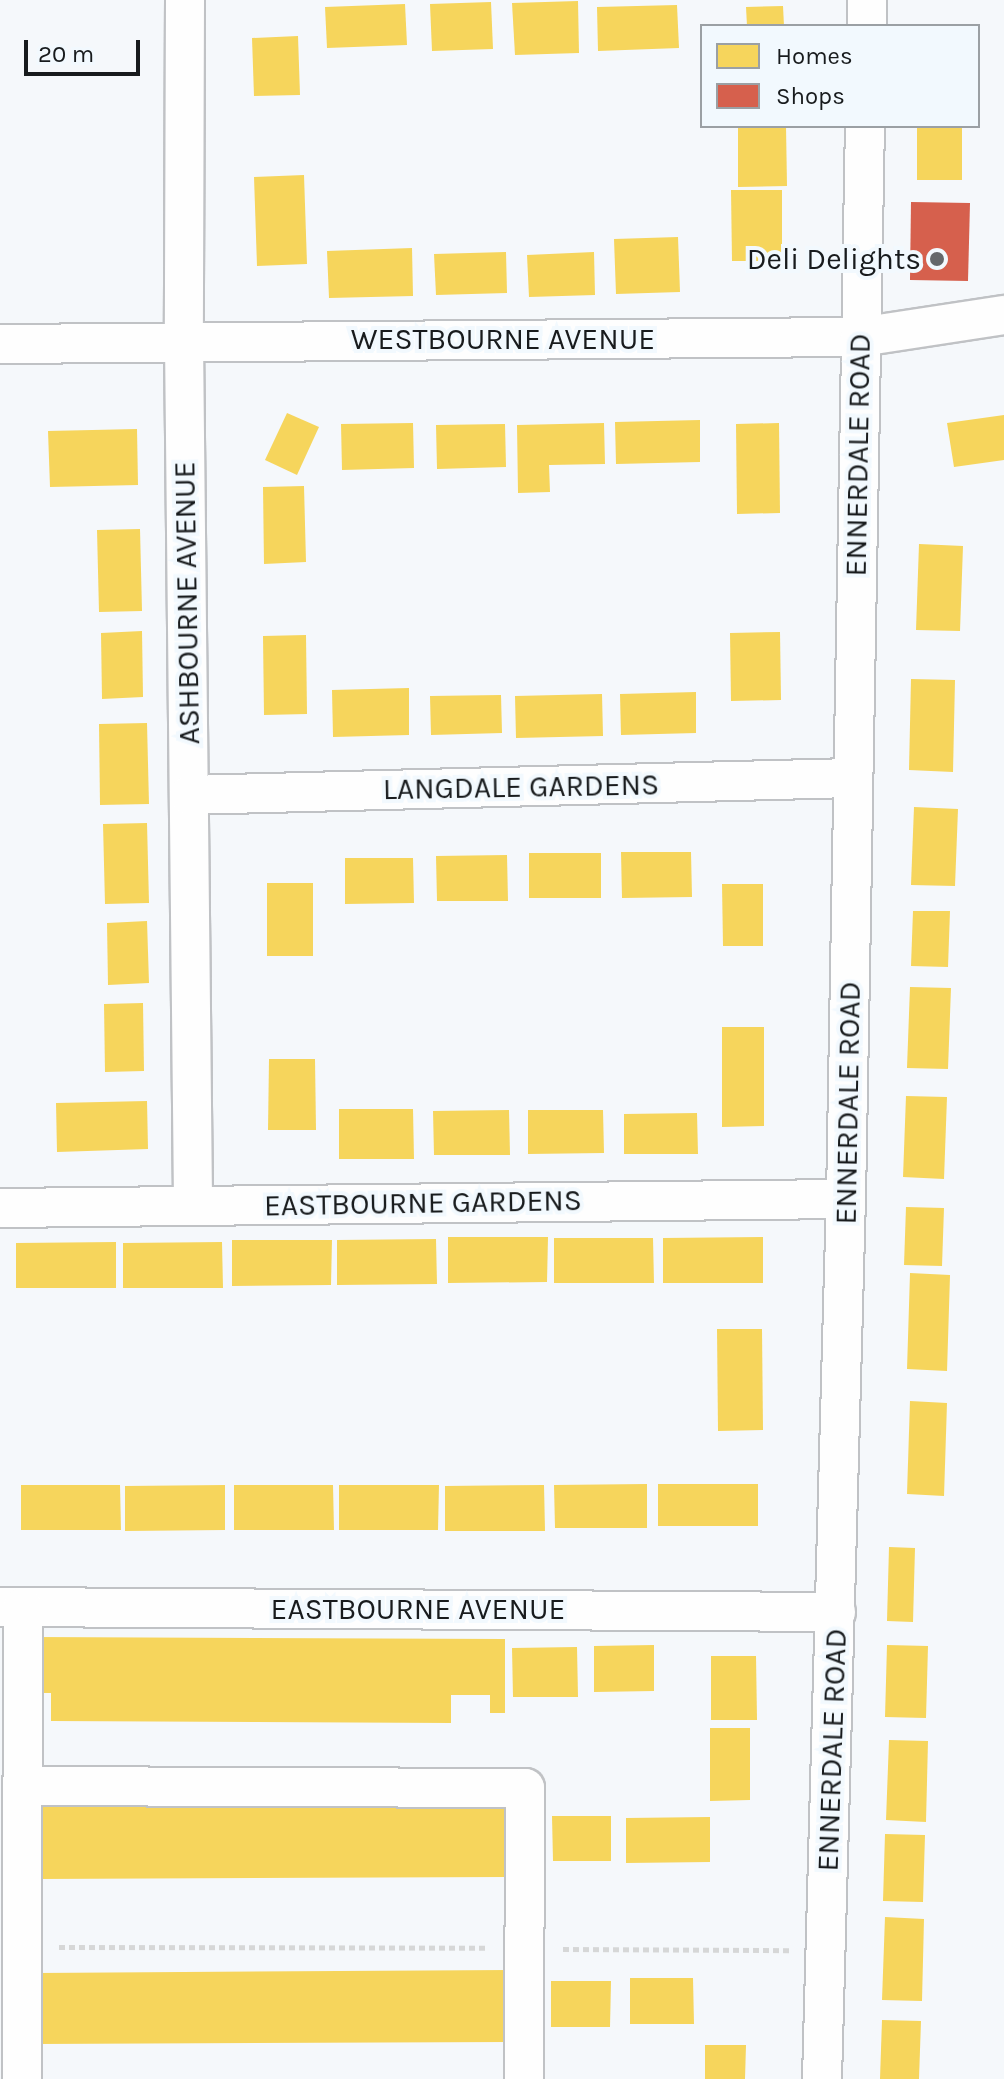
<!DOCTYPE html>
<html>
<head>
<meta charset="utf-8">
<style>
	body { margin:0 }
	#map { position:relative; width:1004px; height:2079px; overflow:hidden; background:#f5f8fb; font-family:Karla,sans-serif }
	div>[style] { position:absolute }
	.homes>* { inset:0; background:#f6d55c }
	.shops>* { inset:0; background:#d6604d }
	.path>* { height:5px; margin-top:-2.5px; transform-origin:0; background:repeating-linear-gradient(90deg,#d6d7d7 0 6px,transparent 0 10px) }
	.roads { filter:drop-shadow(2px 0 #c0c2c5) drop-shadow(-2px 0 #c0c2c5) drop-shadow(0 2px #c0c2c5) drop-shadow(0 -2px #c0c2c5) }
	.minor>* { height:38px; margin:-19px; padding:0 19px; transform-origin:19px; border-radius:19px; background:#fefefe }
	.dots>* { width:22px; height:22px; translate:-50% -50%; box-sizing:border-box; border:4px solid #f2f9fe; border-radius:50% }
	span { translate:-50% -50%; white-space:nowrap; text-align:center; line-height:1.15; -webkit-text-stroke:8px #f2f9fe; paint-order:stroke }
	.poi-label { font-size:30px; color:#181b1d }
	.right { translate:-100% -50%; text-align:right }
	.street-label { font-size:30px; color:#181b1d }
	.legend { position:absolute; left:700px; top:24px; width:280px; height:104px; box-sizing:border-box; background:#f2f9fe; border:2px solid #9ba0a4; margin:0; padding:10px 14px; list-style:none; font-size:24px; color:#181b1d }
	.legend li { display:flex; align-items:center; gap:16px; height:40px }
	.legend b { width:40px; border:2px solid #9ba0a4 }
	.scale { position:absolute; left:24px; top:40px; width:116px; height:36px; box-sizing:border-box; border:4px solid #181b1d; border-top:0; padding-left:10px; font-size:24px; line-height:28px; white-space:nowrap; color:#181b1d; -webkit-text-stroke:6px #f2f9fe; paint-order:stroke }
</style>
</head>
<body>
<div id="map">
	<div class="homes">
		<div style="clip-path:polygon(578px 1px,579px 53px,515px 55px,512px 3px)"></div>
		<div style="clip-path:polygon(491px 2px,493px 49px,432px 51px,430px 4px)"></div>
		<div style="clip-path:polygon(405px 4px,407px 45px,327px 48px,325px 7px)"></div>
		<div style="clip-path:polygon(677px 5px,679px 48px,598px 51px,597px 7px)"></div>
		<div style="clip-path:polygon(783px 6px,784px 26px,747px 26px,746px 7px)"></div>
		<div style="clip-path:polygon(298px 36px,300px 95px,254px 96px,252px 38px)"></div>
		<div style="clip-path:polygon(738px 126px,786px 126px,787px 186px,738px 187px)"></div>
		<div style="clip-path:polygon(917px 126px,962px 126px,962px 180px,917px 180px)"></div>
		<div style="clip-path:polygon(304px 175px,307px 264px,257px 266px,254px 177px)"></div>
		<div style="clip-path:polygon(731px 190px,782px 190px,782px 261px,732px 261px)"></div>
		<div style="clip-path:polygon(678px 237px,680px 292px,616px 294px,614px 239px)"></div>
		<div style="clip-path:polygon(412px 248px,413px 296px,329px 298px,327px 251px)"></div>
		<div style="clip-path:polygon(506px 252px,507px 293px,436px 295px,434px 254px)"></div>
		<div style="clip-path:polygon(594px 252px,595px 295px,529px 297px,527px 255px)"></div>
		<div style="clip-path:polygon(287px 413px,319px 427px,297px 475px,265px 460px)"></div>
		<div style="clip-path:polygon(1004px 415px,1004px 460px,954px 467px,947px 423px)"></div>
		<div style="clip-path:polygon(700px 420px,700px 462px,616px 464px,615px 422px)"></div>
		<div style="clip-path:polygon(413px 423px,414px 468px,342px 470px,341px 424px)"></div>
		<div style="clip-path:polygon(604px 423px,605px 464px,549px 465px,550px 492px,518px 493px,517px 425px)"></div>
		<div style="clip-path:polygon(779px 423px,780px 513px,737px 514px,736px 424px)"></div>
		<div style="clip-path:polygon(505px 424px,506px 467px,437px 469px,436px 425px)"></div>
		<div style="clip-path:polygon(137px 429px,138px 485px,50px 487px,48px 431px)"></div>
		<div style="clip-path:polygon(304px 486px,306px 562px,264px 564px,263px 487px)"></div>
		<div style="clip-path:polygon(140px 529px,142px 611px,99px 612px,97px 530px)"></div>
		<div style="clip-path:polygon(919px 544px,963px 546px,960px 631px,916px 630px)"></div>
		<div style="clip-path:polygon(142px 631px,143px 697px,102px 699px,101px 633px)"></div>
		<div style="clip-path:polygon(780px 632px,781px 700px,731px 701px,730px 633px)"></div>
		<div style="clip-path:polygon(306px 635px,307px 714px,264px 715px,263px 636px)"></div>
		<div style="clip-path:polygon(911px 679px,955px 680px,953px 772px,909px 770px)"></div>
		<div style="clip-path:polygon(409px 688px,409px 735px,333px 737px,332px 690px)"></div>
		<div style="clip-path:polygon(696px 692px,696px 733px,621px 735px,620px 694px)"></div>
		<div style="clip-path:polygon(602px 694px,603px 736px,516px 738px,515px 696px)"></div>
		<div style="clip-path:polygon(501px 695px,502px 733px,431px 735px,430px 696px)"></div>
		<div style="clip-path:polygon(147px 723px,149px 804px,100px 805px,99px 724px)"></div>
		<div style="clip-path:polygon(914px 807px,958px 809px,955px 886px,911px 885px)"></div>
		<div style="clip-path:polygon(147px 823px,149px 903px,105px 904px,103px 824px)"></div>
		<div style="clip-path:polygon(621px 852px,691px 852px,692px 897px,622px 898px)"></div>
		<div style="clip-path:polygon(529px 853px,601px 853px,601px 898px,529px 898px)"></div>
		<div style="clip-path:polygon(507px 855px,508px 901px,437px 901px,436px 856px)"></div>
		<div style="clip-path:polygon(345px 858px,413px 858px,414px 903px,345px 904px)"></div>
		<div style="clip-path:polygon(267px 883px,313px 883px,313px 956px,267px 956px)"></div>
		<div style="clip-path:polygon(722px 884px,763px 884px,763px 946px,723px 946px)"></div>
		<div style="clip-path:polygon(913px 911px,950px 911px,948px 967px,911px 966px)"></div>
		<div style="clip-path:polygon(147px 921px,149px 983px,108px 985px,107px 923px)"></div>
		<div style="clip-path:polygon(910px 987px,951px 988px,948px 1069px,907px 1068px)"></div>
		<div style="clip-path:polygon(143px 1003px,144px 1071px,105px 1072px,104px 1004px)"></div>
		<div style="clip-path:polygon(722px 1027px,764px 1027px,764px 1126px,722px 1127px)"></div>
		<div style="clip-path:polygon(269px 1059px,315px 1059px,316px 1130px,268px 1130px)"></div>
		<div style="clip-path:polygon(906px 1096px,947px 1097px,944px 1179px,903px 1177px)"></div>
		<div style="clip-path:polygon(147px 1101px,148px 1149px,57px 1152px,56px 1103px)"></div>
		<div style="clip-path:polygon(339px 1109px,413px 1109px,414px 1159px,339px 1159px)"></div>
		<div style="clip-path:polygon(509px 1110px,510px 1155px,434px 1155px,433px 1111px)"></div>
		<div style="clip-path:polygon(528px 1110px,603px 1110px,604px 1153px,528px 1154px)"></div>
		<div style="clip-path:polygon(697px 1113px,698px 1154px,624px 1154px,624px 1114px)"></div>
		<div style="clip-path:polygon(906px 1207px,944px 1208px,942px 1266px,904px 1265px)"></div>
		<div style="clip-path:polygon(448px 1237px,548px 1237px,547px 1282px,448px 1283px)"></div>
		<div style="clip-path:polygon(763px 1237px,763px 1283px,663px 1283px,663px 1238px)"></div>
		<div style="clip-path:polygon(554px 1238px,653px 1238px,654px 1283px,554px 1283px)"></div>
		<div style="clip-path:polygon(436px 1239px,437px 1284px,337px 1285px,337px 1240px)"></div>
		<div style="clip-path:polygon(232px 1240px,332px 1240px,331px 1285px,232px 1286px)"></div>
		<div style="clip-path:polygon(116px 1242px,116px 1288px,16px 1288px,16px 1243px)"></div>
		<div style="clip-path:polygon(222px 1242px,223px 1288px,123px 1288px,123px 1243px)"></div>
		<div style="clip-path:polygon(910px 1273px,950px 1275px,947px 1371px,907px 1369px)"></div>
		<div style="clip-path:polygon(717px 1329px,762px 1329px,763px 1430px,718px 1431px)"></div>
		<div style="clip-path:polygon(910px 1401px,947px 1403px,944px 1496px,907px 1494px)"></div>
		<div style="clip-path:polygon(647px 1484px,647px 1528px,555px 1528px,554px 1485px)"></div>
		<div style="clip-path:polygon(658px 1484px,758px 1484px,758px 1526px,658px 1526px)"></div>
		<div style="clip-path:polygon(21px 1485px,120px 1485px,121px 1530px,21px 1530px)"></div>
		<div style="clip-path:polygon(225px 1485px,225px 1530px,125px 1531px,125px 1486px)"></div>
		<div style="clip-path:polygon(234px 1485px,333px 1485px,334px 1530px,234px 1530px)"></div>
		<div style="clip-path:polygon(339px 1485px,439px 1485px,438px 1530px,339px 1530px)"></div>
		<div style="clip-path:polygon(544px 1485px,545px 1531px,445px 1531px,445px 1486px)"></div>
		<div style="clip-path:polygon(889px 1547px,915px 1548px,913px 1622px,887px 1621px)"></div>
		<div style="clip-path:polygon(34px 1637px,505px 1639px,505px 1713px,490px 1713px,490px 1695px,451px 1695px,451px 1723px,51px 1721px,51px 1693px,34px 1693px)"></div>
		<div style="clip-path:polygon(654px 1645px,654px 1691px,594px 1692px,594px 1646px)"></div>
		<div style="clip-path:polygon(887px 1645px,928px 1646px,926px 1718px,885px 1717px)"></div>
		<div style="clip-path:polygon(577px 1647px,578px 1697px,513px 1697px,512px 1648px)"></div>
		<div style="clip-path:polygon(711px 1656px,756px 1656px,757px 1720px,711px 1720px)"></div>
		<div style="clip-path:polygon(710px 1728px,750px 1728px,750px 1800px,710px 1801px)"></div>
		<div style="clip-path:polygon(889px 1740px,928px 1741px,926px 1822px,886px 1820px)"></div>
		<div style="clip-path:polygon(506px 1799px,506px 1877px,38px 1879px,38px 1802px)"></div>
		<div style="clip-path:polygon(552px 1816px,611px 1816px,611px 1861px,553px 1861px)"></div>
		<div style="clip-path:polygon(710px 1817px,710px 1862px,626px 1863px,626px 1818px)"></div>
		<div style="clip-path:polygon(885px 1834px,925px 1835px,923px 1902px,883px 1901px)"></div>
		<div style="clip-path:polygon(885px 1917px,924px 1919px,922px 2001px,882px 2000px)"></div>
		<div style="clip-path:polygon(510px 1970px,510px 2042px,37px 2044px,37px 1973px)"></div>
		<div style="clip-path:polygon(630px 1978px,693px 1978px,694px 2024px,630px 2024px)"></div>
		<div style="clip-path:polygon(551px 1981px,611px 1981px,610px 2027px,551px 2027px)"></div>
		<div style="clip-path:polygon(882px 2020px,921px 2021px,919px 2079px,880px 2079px)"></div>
		<div style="clip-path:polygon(705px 2045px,746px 2045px,745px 2079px,705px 2079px)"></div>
	</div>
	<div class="shops">
		<div style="clip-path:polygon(911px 202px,970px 203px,968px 281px,910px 280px)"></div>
	</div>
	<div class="path">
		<div style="left:59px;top:1947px;width:430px;rotate:0.1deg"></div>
		<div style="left:563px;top:1949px;width:226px;rotate:0.3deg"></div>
	</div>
	<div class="roads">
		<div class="minor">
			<div style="left:185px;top:0;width:341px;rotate:90.2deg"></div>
			<div style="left:184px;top:341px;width:865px;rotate:89.4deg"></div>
			<div style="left:867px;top:26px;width:26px;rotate:-90deg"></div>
			<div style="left:0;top:344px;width:860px;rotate:-0.47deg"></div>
			<div style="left:860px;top:337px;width:146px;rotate:-8.7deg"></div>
			<div style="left:189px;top:795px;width:664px;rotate:-1.47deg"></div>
			<div style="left:0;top:1208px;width:846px;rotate:-0.61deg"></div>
			<div style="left:0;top:1607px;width:836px;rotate:0.34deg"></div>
			<div style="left:23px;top:1786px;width:502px;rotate:0.23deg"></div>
			<div style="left:525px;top:1788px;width:291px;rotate:90.2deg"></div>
			<div style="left:22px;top:2079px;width:472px;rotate:-89.9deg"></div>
			<div style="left:822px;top:2079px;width:880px;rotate:-88.44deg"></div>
			<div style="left:846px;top:1199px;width:1073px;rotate:-88.99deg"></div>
		</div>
	</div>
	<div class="dots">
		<div style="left:937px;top:259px;background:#65686b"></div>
	</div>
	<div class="poi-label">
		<span class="right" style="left:921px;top:259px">Deli Delights</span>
	</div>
	<div class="street-label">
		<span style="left:503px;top:339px">WESTBOURNE AVENUE</span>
		<span style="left:858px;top:455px;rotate:-89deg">ENNERDALE ROAD</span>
		<span style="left:187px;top:603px;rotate:-91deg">ASHBOURNE AVENUE</span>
		<span style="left:521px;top:787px;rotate:-1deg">LANGDALE GARDENS</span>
		<span style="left:848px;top:1103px;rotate:-89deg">ENNERDALE ROAD</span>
		<span style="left:423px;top:1203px;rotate:-1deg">EASTBOURNE GARDENS</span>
		<span style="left:418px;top:1609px">EASTBOURNE AVENUE</span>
		<span style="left:832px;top:1750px;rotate:-88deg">ENNERDALE ROAD</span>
	</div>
	<ul class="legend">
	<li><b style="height:22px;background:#f6d55c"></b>Homes</li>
	<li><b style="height:22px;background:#d6604d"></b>Shops</li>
	</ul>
	<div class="scale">20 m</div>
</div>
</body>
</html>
